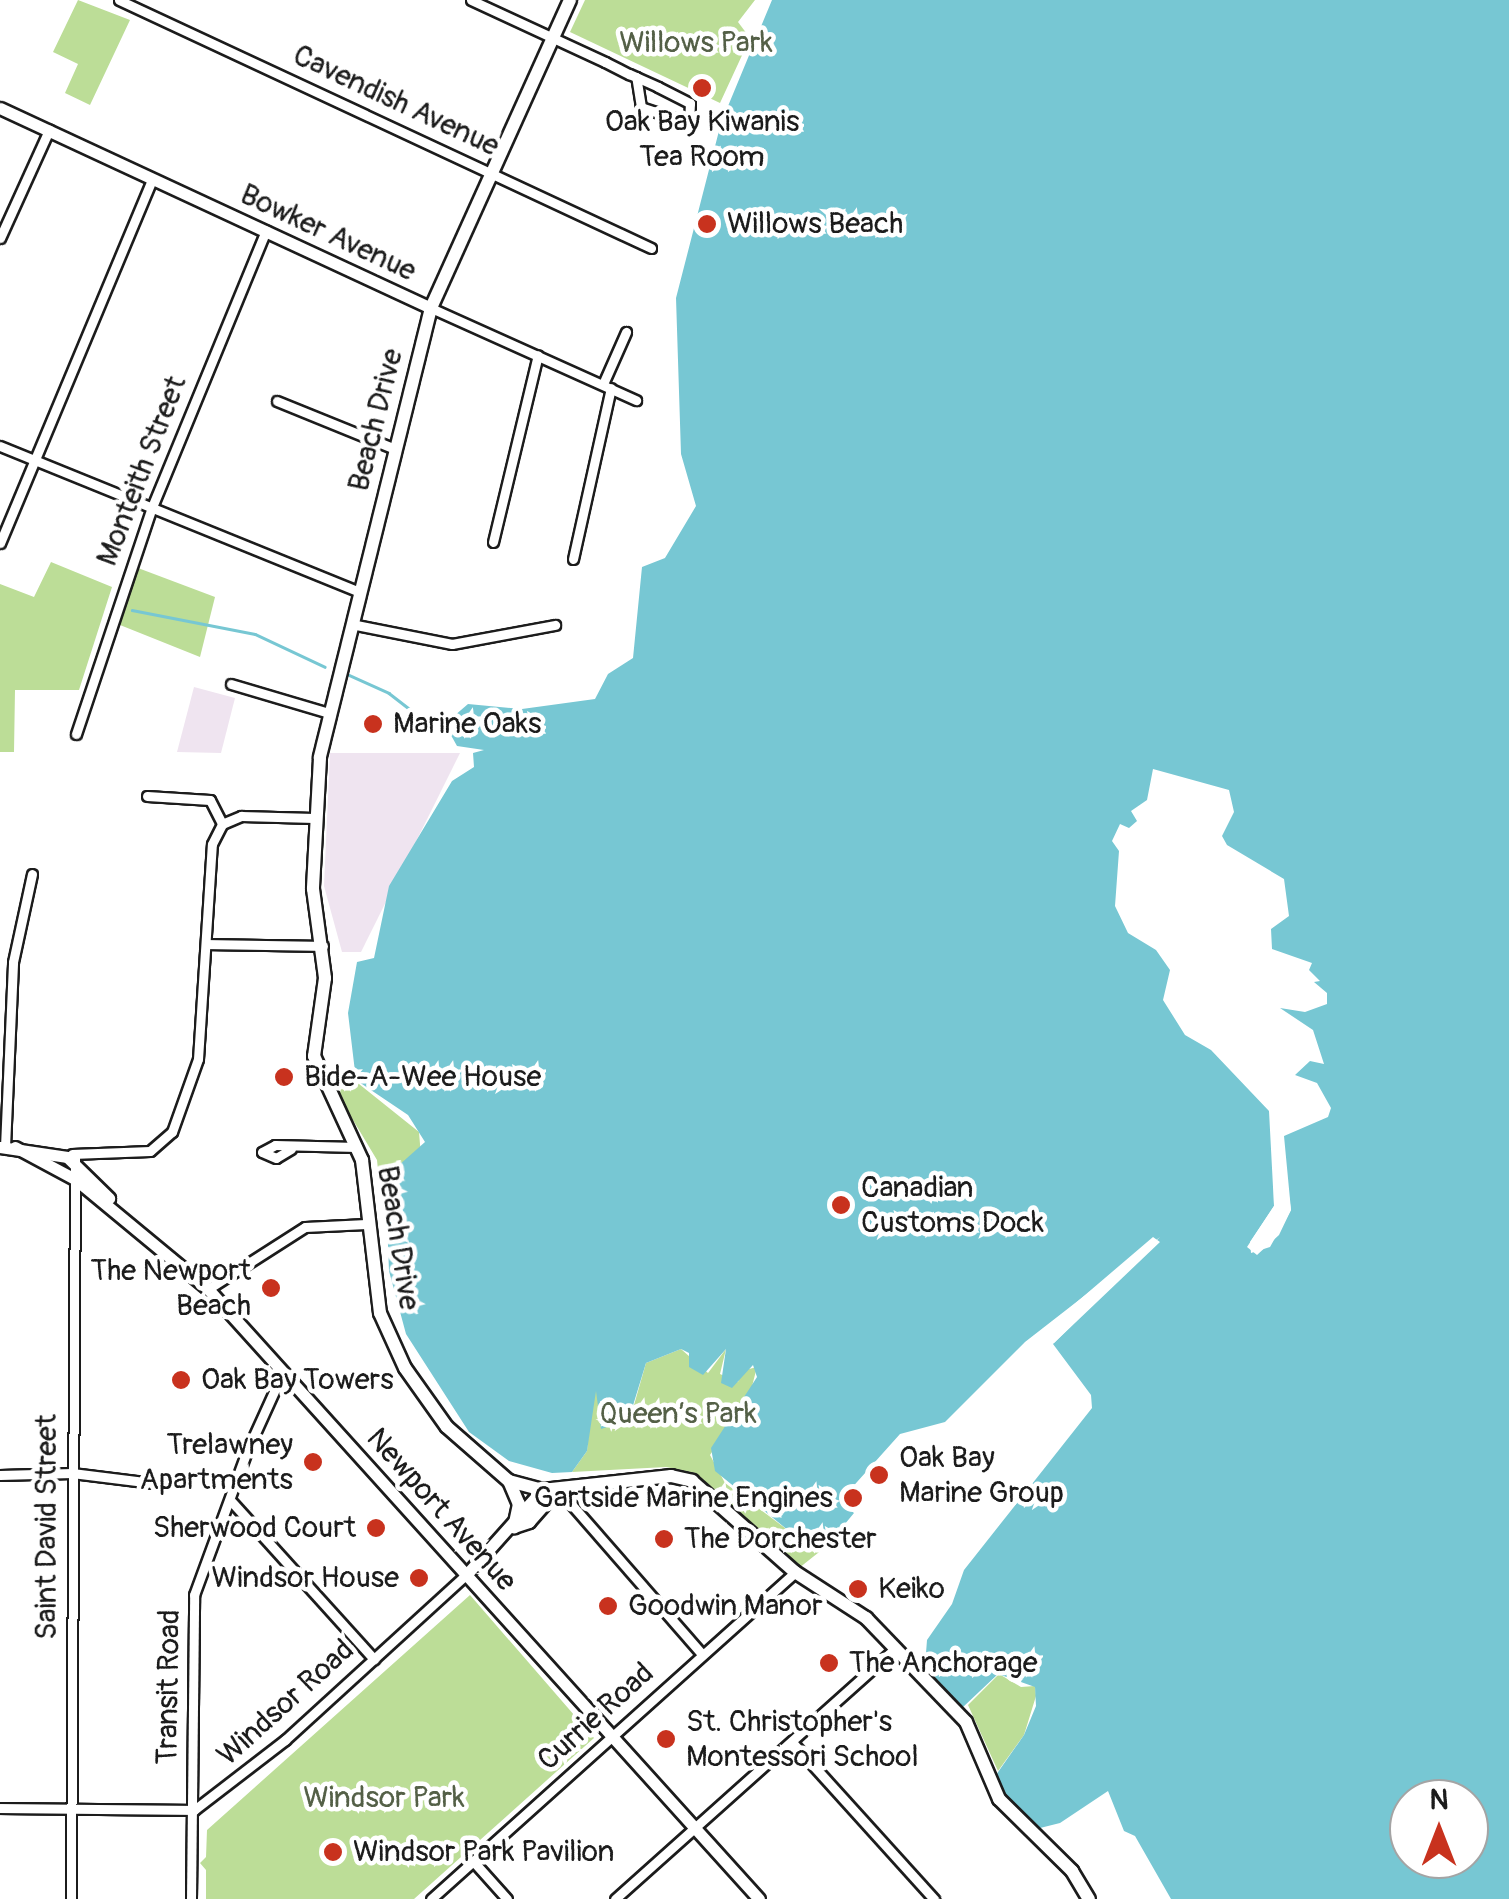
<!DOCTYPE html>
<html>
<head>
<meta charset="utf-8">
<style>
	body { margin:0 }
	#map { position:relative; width:1509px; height:1899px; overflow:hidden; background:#fff; font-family:Pangolin,sans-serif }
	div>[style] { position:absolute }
	.built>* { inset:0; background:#efe4f0 }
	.green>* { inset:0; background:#bcdd97 }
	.water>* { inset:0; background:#77c7d3 }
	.pier>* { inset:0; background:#fff }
	.stream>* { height:2.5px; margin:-1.25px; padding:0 1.25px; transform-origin:1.25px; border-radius:1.25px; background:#77c7d3 }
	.roads { filter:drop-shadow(2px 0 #1c1c1c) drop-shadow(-2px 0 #1c1c1c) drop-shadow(0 2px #1c1c1c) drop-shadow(0 -2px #1c1c1c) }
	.minor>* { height:9px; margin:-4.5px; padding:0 4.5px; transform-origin:4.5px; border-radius:4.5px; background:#fff }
	.tertiary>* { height:11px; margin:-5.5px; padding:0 5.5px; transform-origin:5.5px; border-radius:5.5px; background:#fff }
	.secondary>* { height:12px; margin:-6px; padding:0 6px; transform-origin:6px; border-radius:6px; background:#fff }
	.dots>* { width:28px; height:28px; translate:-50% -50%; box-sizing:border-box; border:5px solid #fff; border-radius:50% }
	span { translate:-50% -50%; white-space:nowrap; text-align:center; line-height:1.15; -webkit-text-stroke:9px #fff; paint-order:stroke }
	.park-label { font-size:30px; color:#546047 }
	.street-label { font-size:30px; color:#1c1c1c }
	.poi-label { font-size:30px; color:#1c1c1c }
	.left { translate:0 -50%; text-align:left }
	.right { translate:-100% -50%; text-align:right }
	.north { position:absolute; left:1389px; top:1779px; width:100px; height:100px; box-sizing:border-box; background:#fff; border:2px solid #a4a4a4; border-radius:50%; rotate:0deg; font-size:28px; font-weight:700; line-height:40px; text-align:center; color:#1c1c1c }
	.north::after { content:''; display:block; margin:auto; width:35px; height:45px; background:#c8321e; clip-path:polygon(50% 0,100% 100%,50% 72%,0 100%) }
</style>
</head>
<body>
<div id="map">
	<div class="built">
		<div style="clip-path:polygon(194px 687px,235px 698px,221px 753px,177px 752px)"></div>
		<div style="clip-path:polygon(330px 753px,460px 753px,361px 952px,342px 952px,324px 886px)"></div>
	</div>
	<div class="green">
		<div style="clip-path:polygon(78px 0,130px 20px,90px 105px,65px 93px,78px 64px,53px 52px)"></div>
		<div style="clip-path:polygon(585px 0,755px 0,738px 22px,750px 38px,720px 103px,570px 32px)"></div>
		<div style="clip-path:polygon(51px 562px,112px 587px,79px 690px,15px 690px,14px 752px,0 752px,0 584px,34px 597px)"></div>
		<div style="clip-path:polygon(138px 568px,215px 597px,200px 657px,120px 625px)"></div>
		<div style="clip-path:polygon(349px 1076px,419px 1132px,421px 1156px,387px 1184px,379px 1180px,377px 1160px,335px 1090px)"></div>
		<div style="clip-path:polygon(681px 1349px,708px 1373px,726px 1349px,720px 1374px,738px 1382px,741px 1371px,757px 1367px,750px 1394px,710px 1455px,725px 1483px,789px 1531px,828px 1545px,799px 1568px,695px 1473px,666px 1467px,572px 1472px,587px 1451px,592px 1394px,599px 1388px,601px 1428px,634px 1405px,646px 1363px)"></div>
		<div style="clip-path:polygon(470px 1595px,594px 1738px,414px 1899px,206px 1899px,206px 1870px,200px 1863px,206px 1857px,207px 1830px)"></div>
		<div style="clip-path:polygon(999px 1674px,1021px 1687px,1035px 1686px,1036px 1696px,1024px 1735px,998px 1771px,968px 1705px)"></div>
	</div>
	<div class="water">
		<div style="clip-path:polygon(evenodd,772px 0,1509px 0,1509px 1899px,1171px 1899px,1135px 1836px,1124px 1831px,1108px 1791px,1060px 1823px,1036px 1829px,1008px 1799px,996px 1775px,1024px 1735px,1036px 1706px,1035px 1687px,998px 1674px,962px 1708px,925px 1666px,927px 1640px,952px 1604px,964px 1570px,1092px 1408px,1091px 1395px,1053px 1344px,1160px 1237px,1025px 1342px,945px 1422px,900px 1434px,840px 1501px,854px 1513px,835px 1536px,789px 1531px,715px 1471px,711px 1448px,757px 1377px,753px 1365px,732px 1388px,721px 1383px,726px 1349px,703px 1375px,689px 1367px,689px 1353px,681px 1349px,646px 1363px,631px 1412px,617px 1414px,610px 1426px,601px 1429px,596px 1391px,587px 1451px,572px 1472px,552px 1473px,509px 1461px,469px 1432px,406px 1334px,389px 1271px,386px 1195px,394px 1186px,389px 1174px,425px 1142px,408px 1115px,356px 1080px,348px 1013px,357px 962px,374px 958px,389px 886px,452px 781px,474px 767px,473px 753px,484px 750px,457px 746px,447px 728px,454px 716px,468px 704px,522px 709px,595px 699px,608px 674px,633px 658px,642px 567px,665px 558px,696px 506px,681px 454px,676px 298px,721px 123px,772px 0,1153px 769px,1229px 790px,1234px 812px,1222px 836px,1227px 845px,1284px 879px,1289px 916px,1271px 929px,1272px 949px,1312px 963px,1309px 970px,1320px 981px,1314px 982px,1327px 993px,1327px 1004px,1305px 1012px,1280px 1008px,1313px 1030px,1324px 1064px,1310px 1061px,1295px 1075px,1317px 1083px,1331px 1108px,1328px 1117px,1284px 1136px,1291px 1210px,1270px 1247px,1251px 1253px,1250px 1242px,1274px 1206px,1269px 1111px,1211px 1050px,1185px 1035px,1163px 1000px,1170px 970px,1156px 950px,1128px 933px,1115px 906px,1119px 851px,1112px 841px,1120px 824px,1129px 828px,1137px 821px,1131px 811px,1147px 800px,1153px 769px,772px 0,1409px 1799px,1469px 1799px,1469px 1859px,1409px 1859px,1409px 1799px)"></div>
	</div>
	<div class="pier">
		<div style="clip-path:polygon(1273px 1129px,1279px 1207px,1254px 1249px,1266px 1243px,1286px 1209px,1280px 1133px,1291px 1210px,1279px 1235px,1257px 1255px,1247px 1247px,1274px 1206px)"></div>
		<div style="clip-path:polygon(1153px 1237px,1160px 1242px,1054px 1343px,1049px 1341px,1132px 1262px,1037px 1336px)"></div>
	</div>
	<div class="stream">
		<div style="left:132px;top:610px;width:125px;rotate:11deg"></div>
		<div style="left:255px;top:634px;width:77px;rotate:25.2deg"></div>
		<div style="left:349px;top:675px;width:44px;rotate:24.2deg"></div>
		<div style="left:389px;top:693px;width:51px;rotate:37.8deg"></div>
		<div style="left:429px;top:724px;width:18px;rotate:13deg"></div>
	</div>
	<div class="roads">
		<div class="minor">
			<div style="left:119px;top:0;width:587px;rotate:24.99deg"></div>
			<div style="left:471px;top:0;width:148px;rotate:24.8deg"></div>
			<div style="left:605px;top:62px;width:27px;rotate:27deg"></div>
			<div style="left:629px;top:74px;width:8px;rotate:23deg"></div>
			<div style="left:636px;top:77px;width:24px;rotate:24deg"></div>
			<div style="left:658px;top:87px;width:36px;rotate:27deg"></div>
			<div style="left:690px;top:103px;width:20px;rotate:93deg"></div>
			<div style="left:689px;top:123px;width:51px;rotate:-161.6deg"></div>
			<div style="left:641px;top:107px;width:30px;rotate:-99deg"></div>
			<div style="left:0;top:238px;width:119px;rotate:-65.6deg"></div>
			<div style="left:431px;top:308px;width:225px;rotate:24.2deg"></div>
			<div style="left:603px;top:384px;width:57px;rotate:-66.1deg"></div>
			<div style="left:277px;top:401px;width:125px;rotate:22.1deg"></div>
			<div style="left:0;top:446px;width:388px;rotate:22.1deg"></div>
			<div style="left:493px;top:542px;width:192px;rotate:-76.5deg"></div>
			<div style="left:0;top:543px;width:394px;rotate:-67.3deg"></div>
			<div style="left:573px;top:559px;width:175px;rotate:-77.5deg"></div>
			<div style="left:351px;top:624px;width:103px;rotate:11.2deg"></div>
			<div style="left:452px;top:644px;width:105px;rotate:-10.5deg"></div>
			<div style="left:231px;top:684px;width:102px;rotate:16.5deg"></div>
			<div style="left:76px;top:734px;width:239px;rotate:-71.5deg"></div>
			<div style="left:152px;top:507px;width:299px;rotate:-67.6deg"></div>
			<div style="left:147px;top:796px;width:63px;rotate:3.6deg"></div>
			<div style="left:210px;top:800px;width:27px;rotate:63deg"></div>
			<div style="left:222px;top:824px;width:21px;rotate:-23deg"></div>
			<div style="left:241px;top:816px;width:73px;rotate:1.6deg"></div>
			<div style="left:208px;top:944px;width:115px;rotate:1deg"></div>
			<div style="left:5px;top:1147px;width:185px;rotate:-87.5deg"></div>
			<div style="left:13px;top:962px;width:90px;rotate:-77.8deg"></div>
			<div style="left:291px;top:1149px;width:17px;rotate:149deg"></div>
			<div style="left:276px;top:1158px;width:15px;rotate:-157deg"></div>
			<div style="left:262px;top:1152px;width:15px;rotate:-28deg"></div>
			<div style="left:275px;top:1145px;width:82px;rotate:1.4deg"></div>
			<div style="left:72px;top:1154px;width:78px;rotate:-2.2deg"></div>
			<div style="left:150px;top:1151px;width:29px;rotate:-41deg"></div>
			<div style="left:172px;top:1132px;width:77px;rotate:-70.4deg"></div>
			<div style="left:198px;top:1059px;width:215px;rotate:-86.3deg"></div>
			<div style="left:212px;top:844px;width:22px;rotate:-63deg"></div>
			<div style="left:208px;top:1289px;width:115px;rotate:-32.6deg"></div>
			<div style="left:305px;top:1227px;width:61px;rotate:-2.8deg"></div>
			<div style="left:0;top:1475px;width:72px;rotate:-1.6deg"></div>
			<div style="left:72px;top:1473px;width:81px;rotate:7.1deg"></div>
			<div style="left:558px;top:1489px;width:219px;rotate:48.9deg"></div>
			<div style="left:232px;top:1502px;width:212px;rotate:47.9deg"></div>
			<div style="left:792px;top:1742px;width:212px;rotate:47.9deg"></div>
			<div style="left:0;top:1808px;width:194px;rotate:0.6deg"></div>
			<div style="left:194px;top:1810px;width:115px;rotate:-37.6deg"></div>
			<div style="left:285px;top:1740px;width:245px;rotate:-42.4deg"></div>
			<div style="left:473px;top:1861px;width:51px;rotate:48.2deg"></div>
			<div style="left:71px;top:1899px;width:744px;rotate:-89.69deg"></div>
			<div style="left:191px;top:1899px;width:304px;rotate:-89.4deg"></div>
			<div style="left:194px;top:1595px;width:153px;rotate:-69.8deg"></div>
			<div style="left:247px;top:1451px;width:70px;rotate:-65.6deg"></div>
			<div style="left:276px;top:1387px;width:16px;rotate:-40deg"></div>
			<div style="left:431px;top:1899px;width:489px;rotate:-41.9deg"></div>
			<div style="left:615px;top:1899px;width:377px;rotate:-41.8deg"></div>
		</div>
		<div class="tertiary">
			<div style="left:0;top:108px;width:475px;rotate:24.9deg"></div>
			<div style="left:0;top:1147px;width:68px;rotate:8.5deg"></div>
			<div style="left:67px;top:1157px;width:59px;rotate:44.3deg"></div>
			<div style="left:15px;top:1147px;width:68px;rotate:28.1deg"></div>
			<div style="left:75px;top:1179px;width:173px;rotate:39.6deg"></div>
			<div style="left:208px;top:1289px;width:822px;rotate:47.91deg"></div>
			<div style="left:466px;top:1575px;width:114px;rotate:-48.2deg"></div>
		</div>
		<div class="secondary">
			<div style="left:570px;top:0;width:338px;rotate:114.3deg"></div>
			<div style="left:431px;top:308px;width:463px;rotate:103.9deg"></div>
			<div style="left:320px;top:758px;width:131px;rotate:93.1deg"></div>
			<div style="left:313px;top:889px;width:90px;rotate:82.3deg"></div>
			<div style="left:325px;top:978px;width:79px;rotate:98deg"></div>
			<div style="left:314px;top:1056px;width:115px;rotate:65.2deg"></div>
			<div style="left:362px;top:1160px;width:154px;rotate:83.3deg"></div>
			<div style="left:380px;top:1313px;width:60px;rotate:65.6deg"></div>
			<div style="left:405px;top:1368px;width:72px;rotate:54.6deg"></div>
			<div style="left:447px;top:1427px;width:82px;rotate:41.1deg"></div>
			<div style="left:509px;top:1481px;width:34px;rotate:15deg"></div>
			<div style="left:542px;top:1490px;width:130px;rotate:-6.2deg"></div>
			<div style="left:671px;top:1476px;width:22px;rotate:13deg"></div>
			<div style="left:692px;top:1481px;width:137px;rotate:41.5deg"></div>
			<div style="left:795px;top:1572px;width:85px;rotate:32.9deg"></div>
			<div style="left:866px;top:1618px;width:144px;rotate:46.1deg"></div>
			<div style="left:966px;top:1722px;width:84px;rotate:66.8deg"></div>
			<div style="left:999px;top:1799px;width:103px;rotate:44.6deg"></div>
			<div style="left:1072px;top:1871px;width:33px;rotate:59deg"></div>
			<div style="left:509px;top:1481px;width:25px;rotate:67deg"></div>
			<div style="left:519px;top:1504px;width:24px;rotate:102deg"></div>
			<div style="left:514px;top:1527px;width:16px;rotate:-18deg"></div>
			<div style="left:529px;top:1522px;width:44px;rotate:-48.7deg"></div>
		</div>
	</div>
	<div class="dots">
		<div style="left:702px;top:88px;background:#c8321e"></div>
		<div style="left:707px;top:224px;background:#c8321e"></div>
		<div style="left:373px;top:724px;background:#c8321e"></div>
		<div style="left:284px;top:1077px;background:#c8321e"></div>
		<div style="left:841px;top:1205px;background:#c8321e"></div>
		<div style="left:271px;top:1288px;background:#c8321e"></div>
		<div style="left:181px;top:1380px;background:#c8321e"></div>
		<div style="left:313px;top:1462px;background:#c8321e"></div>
		<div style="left:879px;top:1475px;background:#c8321e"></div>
		<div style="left:853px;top:1498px;background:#c8321e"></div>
		<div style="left:376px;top:1528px;background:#c8321e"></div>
		<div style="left:664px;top:1539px;background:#c8321e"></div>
		<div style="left:419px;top:1578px;background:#c8321e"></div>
		<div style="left:858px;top:1589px;background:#c8321e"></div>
		<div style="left:608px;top:1606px;background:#c8321e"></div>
		<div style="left:829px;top:1663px;background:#c8321e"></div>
		<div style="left:666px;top:1739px;background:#c8321e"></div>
		<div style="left:333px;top:1852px;background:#c8321e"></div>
	</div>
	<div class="park-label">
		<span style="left:696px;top:43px">Willows Park</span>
		<span style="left:678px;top:1414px">Queen’s Park</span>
		<span style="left:384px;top:1798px">Windsor Park</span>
	</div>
	<div class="street-label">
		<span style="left:396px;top:101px;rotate:25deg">Cavendish Avenue</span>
		<span style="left:328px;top:233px;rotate:25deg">Bowker Avenue</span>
		<span style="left:376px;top:420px;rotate:-76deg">Beach Drive</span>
		<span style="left:142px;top:471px;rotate:-69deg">Monteith Street</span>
		<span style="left:398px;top:1238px;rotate:81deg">Beach Drive</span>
		<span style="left:441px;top:1510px;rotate:48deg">Newport Avenue</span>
		<span style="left:47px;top:1527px;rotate:-90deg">Saint David Street</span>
		<span style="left:169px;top:1687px;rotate:-89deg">Transit Road</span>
		<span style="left:286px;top:1703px;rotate:-42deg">Windsor Road</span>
		<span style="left:596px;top:1717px;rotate:-42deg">Currie Road</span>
	</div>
	<div class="poi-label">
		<span style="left:702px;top:139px">Oak Bay Kiwanis<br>Tea Room</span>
		<span class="left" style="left:727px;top:224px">Willows Beach</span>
		<span class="left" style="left:393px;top:724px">Marine Oaks</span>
		<span class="left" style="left:304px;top:1077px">Bide-A-Wee House</span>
		<span class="left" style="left:861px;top:1205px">Canadian<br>Customs Dock</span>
		<span class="right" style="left:251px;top:1288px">The Newport<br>Beach</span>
		<span class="left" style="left:201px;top:1380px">Oak Bay Towers</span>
		<span class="right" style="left:293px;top:1462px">Trelawney<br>Apartments</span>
		<span class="left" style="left:899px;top:1475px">Oak Bay<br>Marine Group</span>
		<span class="right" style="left:833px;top:1498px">Gartside Marine Engines</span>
		<span class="right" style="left:356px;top:1528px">Sherwood Court</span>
		<span class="left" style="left:684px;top:1539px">The Dorchester</span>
		<span class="right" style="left:399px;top:1578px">Windsor House</span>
		<span class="left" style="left:878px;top:1589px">Keiko</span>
		<span class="left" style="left:628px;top:1606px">Goodwin Manor</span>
		<span class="left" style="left:849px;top:1663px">The Anchorage</span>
		<span class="left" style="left:686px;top:1739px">St. Christopher's<br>Montessori School</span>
		<span class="left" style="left:353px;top:1852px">Windsor Park Pavilion</span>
	</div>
	<div class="north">N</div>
</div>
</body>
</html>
